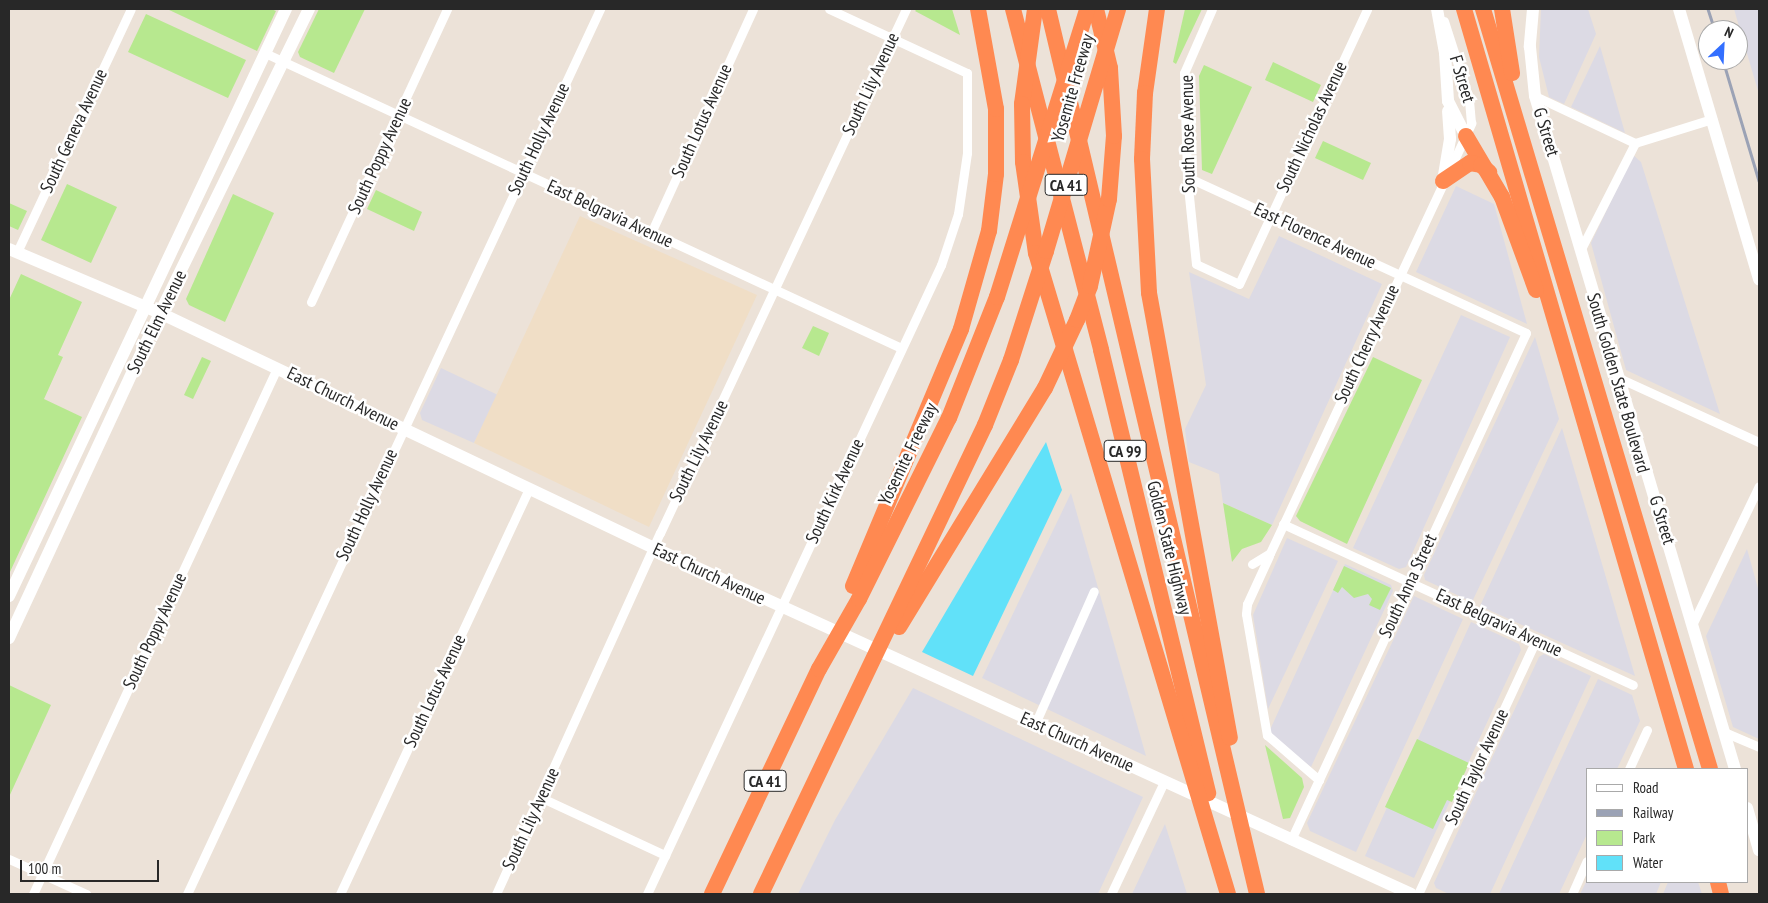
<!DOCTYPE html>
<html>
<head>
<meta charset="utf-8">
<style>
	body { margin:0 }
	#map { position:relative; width:1768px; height:903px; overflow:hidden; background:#ece2d8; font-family:"PT Sans Narrow",sans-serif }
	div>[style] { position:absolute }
	.industrial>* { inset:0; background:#dcdae4 }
	.education>* { inset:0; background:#f0dec6 }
	.green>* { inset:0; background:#b7e88f }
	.water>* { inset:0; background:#61e1f9 }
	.street>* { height:9px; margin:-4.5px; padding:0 4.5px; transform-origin:4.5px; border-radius:4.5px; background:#fff }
	.secondary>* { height:12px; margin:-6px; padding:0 6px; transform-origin:6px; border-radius:6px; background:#fff }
	.highway>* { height:16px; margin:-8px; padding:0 8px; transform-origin:8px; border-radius:8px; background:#ff8951 }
	.rail>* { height:2.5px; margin:-1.25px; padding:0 1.25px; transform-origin:1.25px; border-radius:1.25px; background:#9ba2b5 }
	span { translate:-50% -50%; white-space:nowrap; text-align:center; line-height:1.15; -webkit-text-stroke:5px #fff; paint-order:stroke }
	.shield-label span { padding:1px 4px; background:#fff; border:1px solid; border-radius:4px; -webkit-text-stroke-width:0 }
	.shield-label { font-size:16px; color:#282828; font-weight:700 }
	.street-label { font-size:18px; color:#282828 }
	.frame { position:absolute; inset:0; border:10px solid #282828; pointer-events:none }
	.legend { position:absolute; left:1586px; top:768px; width:162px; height:115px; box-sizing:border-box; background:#fff; border:1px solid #a9a9a9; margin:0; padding:6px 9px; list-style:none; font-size:15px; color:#282828 }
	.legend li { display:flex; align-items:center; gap:10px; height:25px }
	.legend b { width:25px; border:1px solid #a9a9a9 }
	.north { position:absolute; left:1698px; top:20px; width:50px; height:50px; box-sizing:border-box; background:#fff; border:1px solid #a9a9a9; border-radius:50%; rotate:25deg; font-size:14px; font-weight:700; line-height:20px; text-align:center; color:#282828 }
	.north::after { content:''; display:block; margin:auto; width:18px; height:22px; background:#336fff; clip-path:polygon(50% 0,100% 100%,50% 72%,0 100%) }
	.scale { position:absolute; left:20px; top:860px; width:139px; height:22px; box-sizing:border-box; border:2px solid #282828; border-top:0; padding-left:6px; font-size:15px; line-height:18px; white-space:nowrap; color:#282828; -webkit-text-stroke:4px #fff; paint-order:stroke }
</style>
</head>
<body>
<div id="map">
	<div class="industrial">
		<div style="clip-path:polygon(1541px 9px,1588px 9px,1596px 34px,1564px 104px,1549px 97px,1539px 57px)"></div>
		<div style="clip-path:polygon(1734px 9px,1759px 9px,1759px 94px,1753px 74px)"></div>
		<div style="clip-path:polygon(1600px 46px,1609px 77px,1625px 133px,1571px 107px)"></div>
		<div style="clip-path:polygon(1633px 155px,1641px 162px,1720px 414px,1626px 370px,1591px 243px)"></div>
		<div style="clip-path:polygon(1456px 186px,1494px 204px,1527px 324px,1416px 272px)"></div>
		<div style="clip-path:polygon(1279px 236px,1382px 284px,1272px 525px,1223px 503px,1219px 474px,1189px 462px,1185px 429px,1206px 385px,1189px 272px,1249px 299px)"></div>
		<div style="clip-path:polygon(1461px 315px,1510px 337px,1406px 567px,1399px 569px,1353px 548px)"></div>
		<div style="clip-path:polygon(1535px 337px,1559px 419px,1472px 602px,1425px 580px,1424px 575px)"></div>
		<div style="clip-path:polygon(441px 368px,498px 395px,474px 443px,422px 420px,420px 413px)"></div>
		<div style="clip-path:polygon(1562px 428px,1635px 676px,1480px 606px)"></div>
		<div style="clip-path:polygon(1071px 493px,1146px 756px,982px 678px)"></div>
		<div style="clip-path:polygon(1287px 538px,1338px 561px,1268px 709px,1253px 615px)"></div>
		<div style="clip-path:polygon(1747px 549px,1759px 592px,1759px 739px,1733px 727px,1706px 636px)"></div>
		<div style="clip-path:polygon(1345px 564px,1391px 585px,1393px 591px,1311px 767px,1274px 739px,1270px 730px)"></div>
		<div style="clip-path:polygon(1414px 596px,1463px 619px,1356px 852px,1310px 831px,1307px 823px)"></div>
		<div style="clip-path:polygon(1471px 622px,1519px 644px,1521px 650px,1414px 878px,1365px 856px)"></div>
		<div style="clip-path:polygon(1544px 654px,1591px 676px,1490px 894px,1449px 894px,1436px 888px,1434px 883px,1539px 657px)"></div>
		<div style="clip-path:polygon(1598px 679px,1632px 695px,1640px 721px,1617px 769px,1587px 769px,1587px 834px,1559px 894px,1499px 894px)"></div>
		<div style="clip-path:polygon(913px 688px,1143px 797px,1098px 894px,798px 894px,835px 820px)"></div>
		<div style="clip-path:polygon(1165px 824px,1187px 894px,1132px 894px)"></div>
		<div style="clip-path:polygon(1587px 880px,1587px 882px,1661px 882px,1656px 894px,1580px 894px)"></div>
		<div style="clip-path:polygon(1668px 882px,1698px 882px,1702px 894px,1663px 894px)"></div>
	</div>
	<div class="education">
		<div style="clip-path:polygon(580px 216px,757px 295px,649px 527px,474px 443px)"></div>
	</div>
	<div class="green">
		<div style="clip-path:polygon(167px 9px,271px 9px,276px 11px,257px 51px)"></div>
		<div style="clip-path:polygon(319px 9px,365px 9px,334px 73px,300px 57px,298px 52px)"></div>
		<div style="clip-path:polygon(917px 9px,952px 9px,960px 35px,915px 11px)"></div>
		<div style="clip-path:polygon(1185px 9px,1202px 9px,1176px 64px,1173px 62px)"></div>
		<div style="clip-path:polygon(146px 14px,246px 60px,228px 98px,128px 52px)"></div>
		<div style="clip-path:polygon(1273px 62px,1321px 85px,1313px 102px,1265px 80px)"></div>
		<div style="clip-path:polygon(1204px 65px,1252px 87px,1212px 174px,1202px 170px,1199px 76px)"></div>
		<div style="clip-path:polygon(1323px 141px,1371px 163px,1363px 180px,1315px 158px)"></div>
		<div style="clip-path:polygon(67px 184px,117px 207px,91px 263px,41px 240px)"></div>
		<div style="clip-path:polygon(376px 190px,422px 212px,414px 231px,367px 209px)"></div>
		<div style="clip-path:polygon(233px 194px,274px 213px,225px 322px,189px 305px,186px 299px)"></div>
		<div style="clip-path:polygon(9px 203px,27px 211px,18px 230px,9px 226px)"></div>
		<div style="clip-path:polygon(21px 274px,82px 302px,58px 355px,63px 357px,44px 399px,82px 417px,9px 574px,9px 300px)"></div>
		<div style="clip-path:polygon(813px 326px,829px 333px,819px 356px,802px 348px)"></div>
		<div style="clip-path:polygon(202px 357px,211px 361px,193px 399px,184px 395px)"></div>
		<div style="clip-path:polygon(1373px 357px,1422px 380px,1347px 544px,1300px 521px,1296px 516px)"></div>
		<div style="clip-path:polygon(1223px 503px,1272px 525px,1261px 542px,1242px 549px,1232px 562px)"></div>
		<div style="clip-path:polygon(1344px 566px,1391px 588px,1380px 610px,1369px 605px,1372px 599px,1368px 594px,1354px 598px,1342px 587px,1338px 593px,1333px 590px)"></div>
		<div style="clip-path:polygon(9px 685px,51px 705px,9px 797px)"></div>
		<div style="clip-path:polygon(1417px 739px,1469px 763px,1452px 802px,1447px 800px,1433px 829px,1385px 807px)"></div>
		<div style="clip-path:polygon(1265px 745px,1302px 778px,1304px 787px,1290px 818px,1283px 819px)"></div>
	</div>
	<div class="water">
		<div style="clip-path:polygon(1046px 442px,1062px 490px,973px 676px,922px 652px)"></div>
	</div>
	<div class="street">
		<div style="left:1212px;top:9px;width:70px;rotate:113.6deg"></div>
		<div style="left:1184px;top:73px;width:104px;rotate:88.3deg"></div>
		<div style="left:1187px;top:177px;width:87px;rotate:84.1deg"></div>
		<div style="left:1196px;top:264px;width:47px;rotate:24.9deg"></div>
		<div style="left:1239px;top:284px;width:303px;rotate:-65deg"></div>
		<div style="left:265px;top:53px;width:701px;rotate:24.88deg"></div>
		<div style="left:1535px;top:96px;width:110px;rotate:25.2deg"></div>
		<div style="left:1635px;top:143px;width:81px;rotate:-17.3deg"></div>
		<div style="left:1187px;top:177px;width:373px;rotate:24.7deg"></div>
		<div style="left:1526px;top:333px;width:559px;rotate:114.87deg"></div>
		<div style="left:651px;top:233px;width:246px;rotate:-65.5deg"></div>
		<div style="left:1581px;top:249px;width:119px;rotate:-63deg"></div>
		<div style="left:17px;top:252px;width:268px;rotate:-64.9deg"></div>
		<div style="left:311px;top:302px;width:323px;rotate:-65.1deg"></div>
		<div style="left:1619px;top:378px;width:154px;rotate:24.6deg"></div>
		<div style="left:1283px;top:524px;width:385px;rotate:24.7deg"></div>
		<div style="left:1269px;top:556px;width:53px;rotate:114.6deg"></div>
		<div style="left:1247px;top:604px;width:10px;rotate:96deg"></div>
		<div style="left:1246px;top:614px;width:123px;rotate:80.2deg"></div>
		<div style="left:1267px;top:735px;width:69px;rotate:40.9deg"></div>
		<div style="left:1252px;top:564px;width:21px;rotate:-31deg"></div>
		<div style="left:1270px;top:553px;width:475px;rotate:-64.9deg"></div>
		<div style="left:1471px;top:123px;width:24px;rotate:-95deg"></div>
		<div style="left:1469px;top:99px;width:82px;rotate:-107.8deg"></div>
		<div style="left:1692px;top:625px;width:154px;rotate:-64.3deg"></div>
		<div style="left:1035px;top:724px;width:145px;rotate:-66.1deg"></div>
		<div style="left:1724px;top:732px;width:38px;rotate:23deg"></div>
		<div style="left:1629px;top:769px;width:43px;rotate:-65.2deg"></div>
		<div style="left:542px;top:798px;width:136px;rotate:24.9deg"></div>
		<div style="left:9px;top:859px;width:85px;rotate:24.4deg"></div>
		<div style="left:33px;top:894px;width:580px;rotate:-65.11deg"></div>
		<div style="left:187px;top:894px;width:977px;rotate:-64.98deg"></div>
		<div style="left:340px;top:894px;width:448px;rotate:-65deg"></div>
		<div style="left:496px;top:894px;width:397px;rotate:-65.6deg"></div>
		<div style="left:660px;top:533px;width:579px;rotate:-64.85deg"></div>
		<div style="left:647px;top:894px;width:694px;rotate:-64.95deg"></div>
		<div style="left:941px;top:265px;width:54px;rotate:-71.6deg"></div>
		<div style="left:958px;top:214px;width:62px;rotate:-81.6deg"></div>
		<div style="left:967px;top:153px;width:80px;rotate:-90deg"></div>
		<div style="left:967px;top:73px;width:152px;rotate:-155.1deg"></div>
		<div style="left:1111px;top:894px;width:124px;rotate:-64.7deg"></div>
		<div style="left:1418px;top:894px;width:280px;rotate:-65.1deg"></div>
		<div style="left:1572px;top:894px;width:36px;rotate:-66deg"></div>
	</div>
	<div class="secondary">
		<div style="left:1437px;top:9px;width:45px;rotate:79.7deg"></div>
		<div style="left:1445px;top:53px;width:48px;rotate:86.4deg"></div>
		<div style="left:1448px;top:101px;width:39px;rotate:63deg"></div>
		<div style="left:1533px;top:9px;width:38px;rotate:95deg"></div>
		<div style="left:1530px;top:47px;width:49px;rotate:84.2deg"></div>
		<div style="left:1535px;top:96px;width:702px;rotate:73.45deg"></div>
		<div style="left:1679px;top:9px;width:282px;rotate:73.5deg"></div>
		<div style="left:1443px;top:181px;width:43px;rotate:-80.5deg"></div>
		<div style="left:1450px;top:139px;width:28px;rotate:-94deg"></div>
		<div style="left:9px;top:249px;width:164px;rotate:23deg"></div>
		<div style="left:160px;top:313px;width:547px;rotate:25.44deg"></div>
		<div style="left:654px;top:548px;width:832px;rotate:24.56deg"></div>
		<div style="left:9px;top:596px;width:649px;rotate:-64.74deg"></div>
		<div style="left:9px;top:638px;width:358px;rotate:-65.1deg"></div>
		<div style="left:160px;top:313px;width:339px;rotate:-63.9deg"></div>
		<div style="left:1747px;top:808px;width:44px;rotate:74.1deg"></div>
	</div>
	<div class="highway">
		<div style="left:1013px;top:9px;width:352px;rotate:75.5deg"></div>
		<div style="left:1101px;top:350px;width:456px;rotate:76.4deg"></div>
		<div style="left:1035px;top:9px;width:96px;rotate:97.8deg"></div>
		<div style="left:1022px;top:104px;width:58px;rotate:89deg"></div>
		<div style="left:1023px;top:162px;width:92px;rotate:81.9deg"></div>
		<div style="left:1036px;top:253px;width:669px;rotate:73.33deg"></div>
		<div style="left:1048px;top:9px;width:909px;rotate:76.71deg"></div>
		<div style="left:1157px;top:9px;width:85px;rotate:98.1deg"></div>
		<div style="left:1145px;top:93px;width:66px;rotate:92.6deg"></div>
		<div style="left:1142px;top:159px;width:134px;rotate:87deg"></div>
		<div style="left:1149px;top:293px;width:452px;rotate:79.7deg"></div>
		<div style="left:1464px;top:9px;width:792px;rotate:73.72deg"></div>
		<div style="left:1483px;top:9px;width:793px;rotate:73.37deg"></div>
		<div style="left:1502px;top:9px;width:65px;rotate:81.1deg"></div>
		<div style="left:1466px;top:136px;width:71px;rotate:59.5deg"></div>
		<div style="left:1502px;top:197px;width:99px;rotate:69.9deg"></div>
		<div style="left:1443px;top:181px;width:32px;rotate:-34deg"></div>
		<div style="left:1470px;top:163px;width:11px;rotate:10deg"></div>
		<div style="left:1481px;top:165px;width:11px;rotate:41deg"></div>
		<div style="left:853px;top:586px;width:279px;rotate:-67.2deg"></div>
		<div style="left:961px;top:329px;width:102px;rotate:-74.1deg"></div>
		<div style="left:989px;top:231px;width:57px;rotate:-83deg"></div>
		<div style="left:996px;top:174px;width:65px;rotate:-90deg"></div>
		<div style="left:996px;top:109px;width:102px;rotate:-100.2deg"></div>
		<div style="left:899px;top:627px;width:280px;rotate:-58.6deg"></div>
		<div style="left:1045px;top:388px;width:75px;rotate:-64.8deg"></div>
		<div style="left:1077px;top:320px;width:36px;rotate:-69deg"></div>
		<div style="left:1090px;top:286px;width:89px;rotate:-77.7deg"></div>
		<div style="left:1109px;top:199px;width:63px;rotate:-85.5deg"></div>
		<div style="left:1114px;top:136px;width:68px;rotate:-93.4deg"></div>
		<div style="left:1110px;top:68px;width:61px;rotate:-103.3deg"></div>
		<div style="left:1718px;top:882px;width:12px;rotate:76deg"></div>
		<div style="left:712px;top:894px;width:249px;rotate:-64.6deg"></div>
		<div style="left:819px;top:669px;width:81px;rotate:-60.3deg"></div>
		<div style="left:859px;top:599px;width:202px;rotate:-63.6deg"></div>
		<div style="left:949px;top:418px;width:130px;rotate:-68.4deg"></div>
		<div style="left:997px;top:297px;width:302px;rotate:-72.6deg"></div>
		<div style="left:761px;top:894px;width:520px;rotate:-64.47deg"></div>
		<div style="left:985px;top:425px;width:70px;rotate:-68.2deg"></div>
		<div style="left:1011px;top:360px;width:114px;rotate:-72.2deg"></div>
		<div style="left:1046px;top:251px;width:252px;rotate:-73.4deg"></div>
	</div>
	<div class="rail">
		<div style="left:1708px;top:9px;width:22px;rotate:72deg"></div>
		<div style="left:1723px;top:60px;width:126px;rotate:73.4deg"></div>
	</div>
	<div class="shield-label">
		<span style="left:1066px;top:185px">CA 41</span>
		<span style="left:1125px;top:451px">CA 99</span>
		<span style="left:765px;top:781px">CA 41</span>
	</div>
	<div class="street-label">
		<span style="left:1462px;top:79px;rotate:73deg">F Street</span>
		<span style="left:871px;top:84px;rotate:-65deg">South Lily Avenue</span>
		<span style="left:1073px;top:88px;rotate:-74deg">Yosemite Freeway</span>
		<span style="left:702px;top:121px;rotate:-66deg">South Lotus Avenue</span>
		<span style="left:1312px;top:127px;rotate:-65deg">South Nicholas Avenue</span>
		<span style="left:74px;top:131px;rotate:-65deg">South Geneva Avenue</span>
		<span style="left:1546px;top:132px;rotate:73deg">G Street</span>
		<span style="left:1188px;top:134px;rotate:-91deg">South Rose Avenue</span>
		<span style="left:539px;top:139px;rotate:-65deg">South Holly Avenue</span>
		<span style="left:380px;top:156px;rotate:-65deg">South Poppy Avenue</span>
		<span style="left:610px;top:214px;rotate:25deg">East Belgravia Avenue</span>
		<span style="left:1315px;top:236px;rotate:25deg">East Florence Avenue</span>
		<span style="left:157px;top:322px;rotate:-64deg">South Elm Avenue</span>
		<span style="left:1367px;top:344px;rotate:-65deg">South Cherry Avenue</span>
		<span style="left:1618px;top:383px;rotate:74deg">South Golden State Boulevard</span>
		<span style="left:343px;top:399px;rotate:26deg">East Church Avenue</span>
		<span style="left:699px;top:451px;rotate:-64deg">South Lily Avenue</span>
		<span style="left:908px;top:454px;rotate:-64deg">Yosemite Freeway</span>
		<span style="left:835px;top:491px;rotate:-65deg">South Kirk Avenue</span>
		<span style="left:367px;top:505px;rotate:-65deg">South Holly Avenue</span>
		<span style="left:1662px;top:520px;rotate:73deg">G Street</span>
		<span style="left:1169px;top:548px;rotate:76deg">Golden State Highway</span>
		<span style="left:709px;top:574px;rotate:25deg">East Church Avenue</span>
		<span style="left:1408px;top:586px;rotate:-65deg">South Anna Street</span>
		<span style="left:1499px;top:623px;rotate:25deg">East Belgravia Avenue</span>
		<span style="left:155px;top:631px;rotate:-65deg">South Poppy Avenue</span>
		<span style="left:435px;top:691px;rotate:-65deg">South Lotus Avenue</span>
		<span style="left:1077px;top:742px;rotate:24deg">East Church Avenue</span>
		<span style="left:1477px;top:767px;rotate:-65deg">South Taylor Avenue</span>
		<span style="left:531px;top:819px;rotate:-65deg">South Lily Avenue</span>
	</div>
	<div class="frame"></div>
	<ul class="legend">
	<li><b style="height:6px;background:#fff"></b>Road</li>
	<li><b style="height:6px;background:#9ba2b5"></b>Railway</li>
	<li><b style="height:14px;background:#b7e88f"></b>Park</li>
	<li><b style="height:14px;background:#61e1f9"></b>Water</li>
	</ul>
	<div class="north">N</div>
	<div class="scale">100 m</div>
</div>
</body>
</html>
